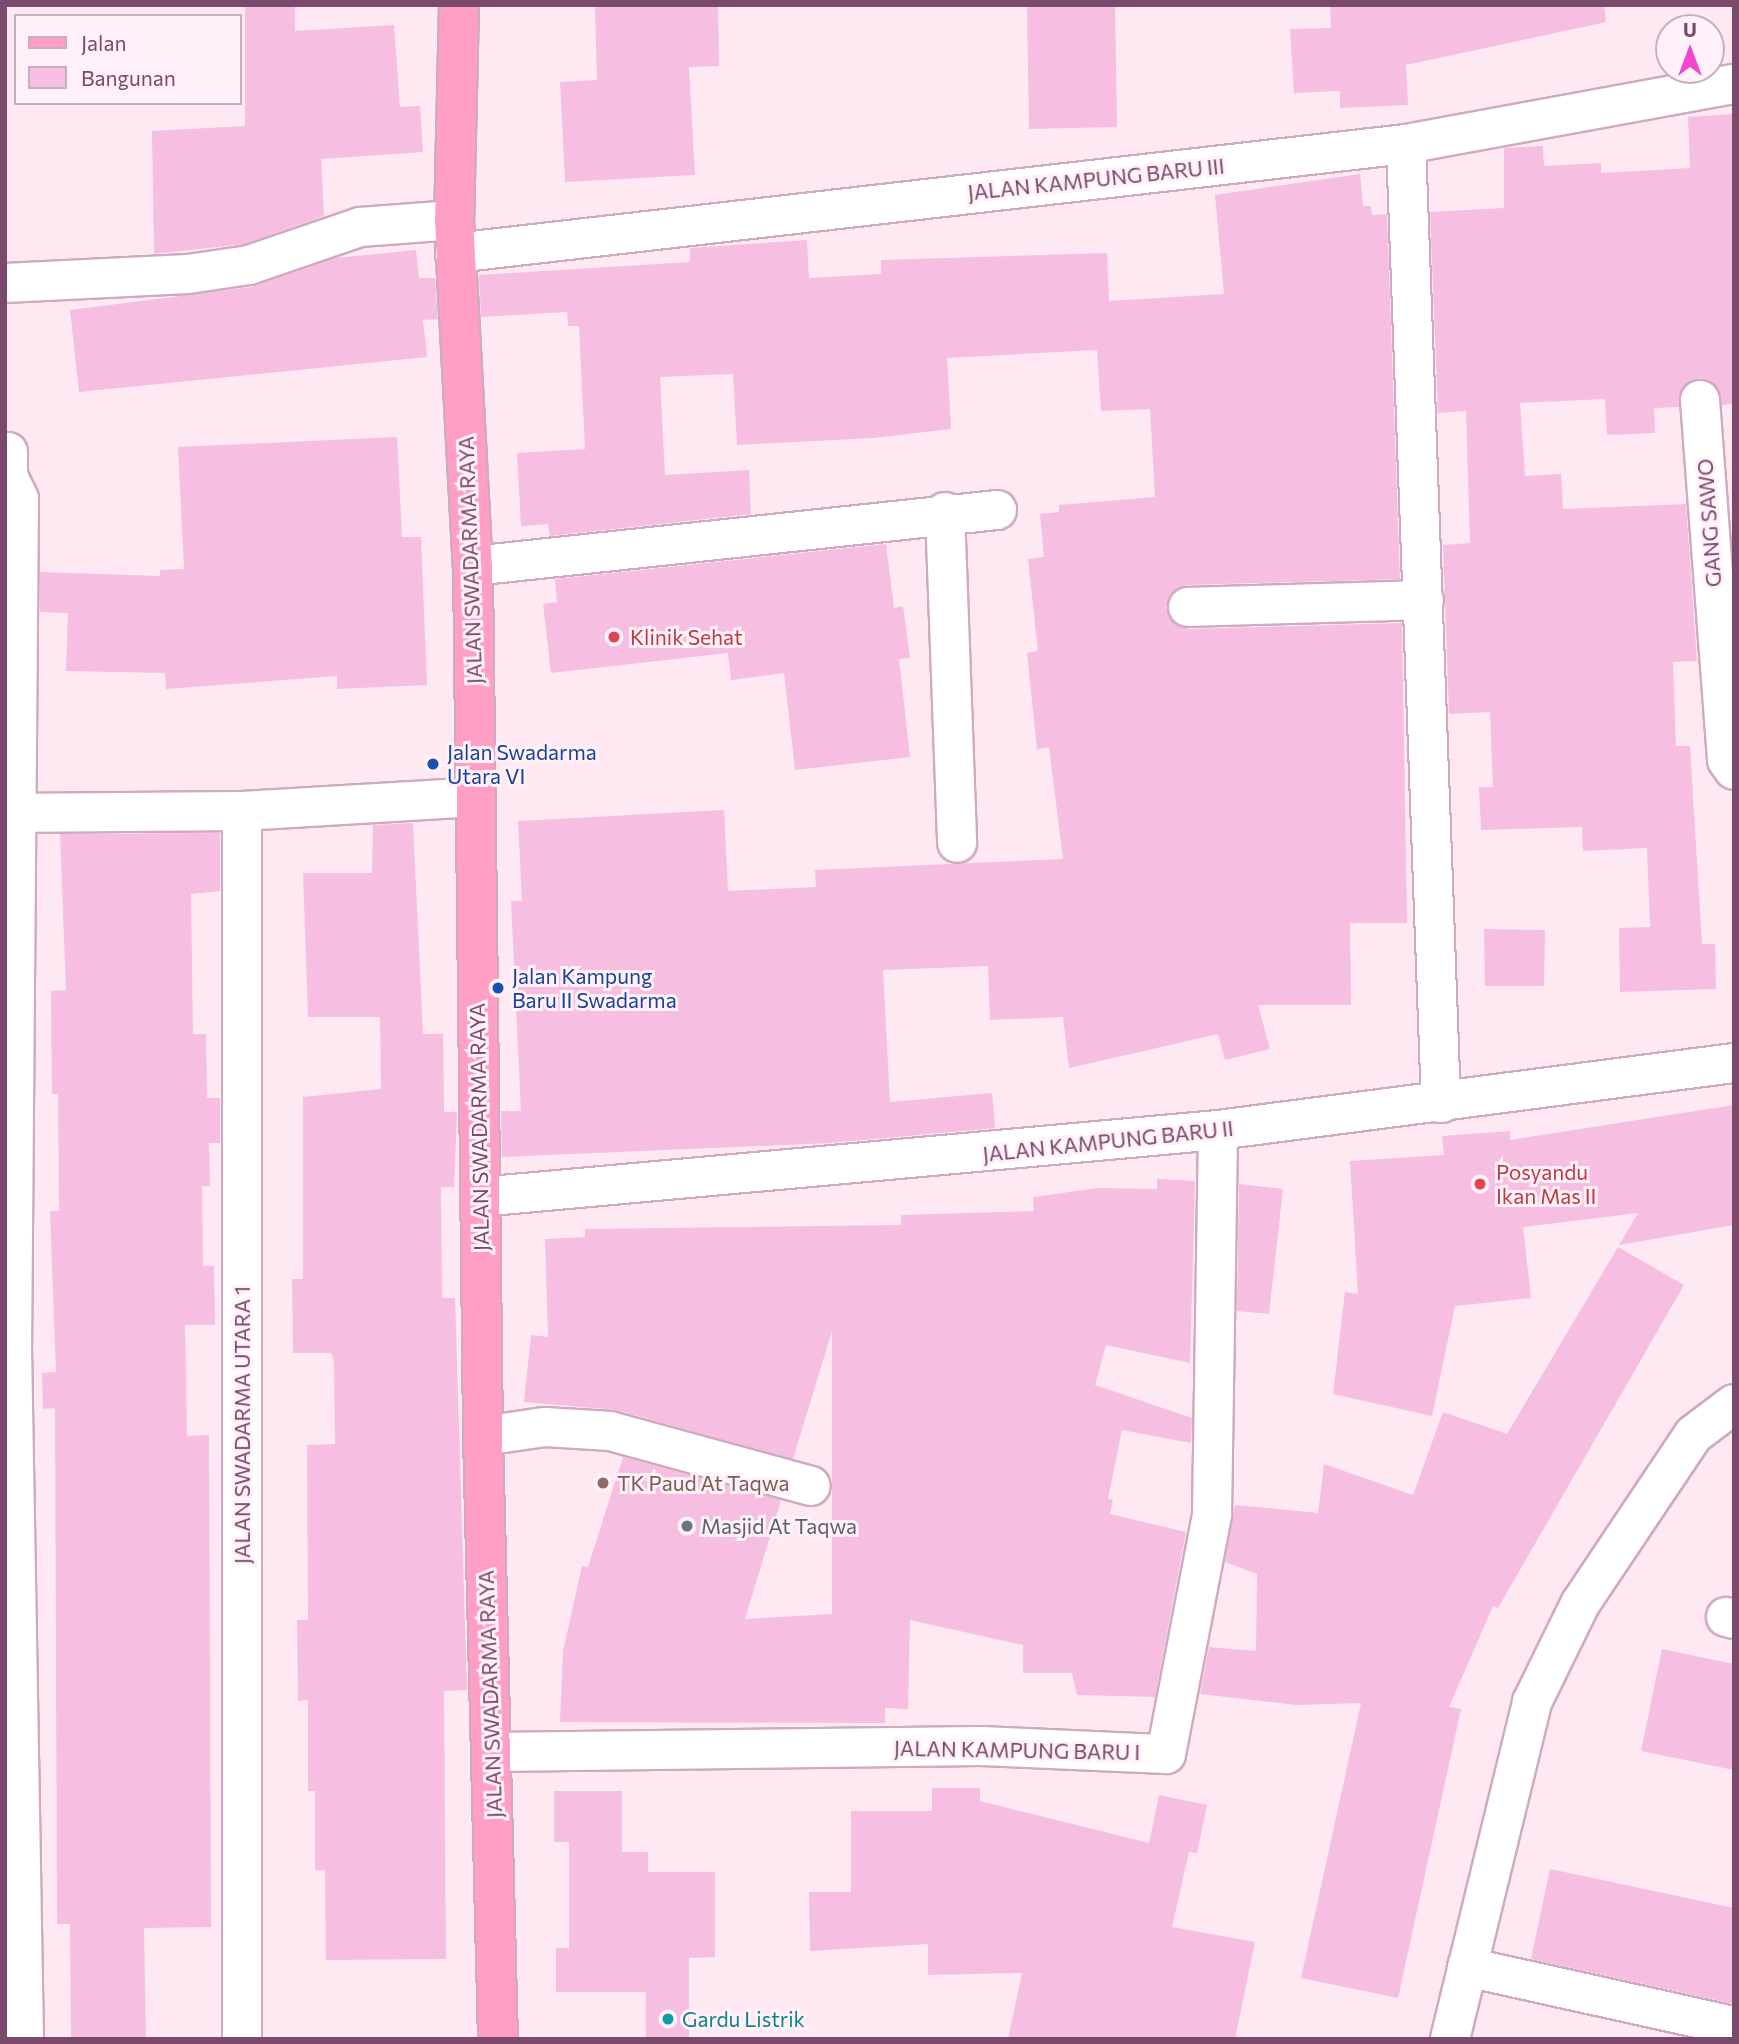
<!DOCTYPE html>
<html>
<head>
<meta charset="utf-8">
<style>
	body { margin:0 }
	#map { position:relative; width:1739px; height:2044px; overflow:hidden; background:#fee9f2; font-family:Commissioner,sans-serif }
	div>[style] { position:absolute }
	.building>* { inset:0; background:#f6bee1 }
	.roads { filter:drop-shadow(2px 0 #cfaac0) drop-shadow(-2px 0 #cfaac0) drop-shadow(0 2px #cfaac0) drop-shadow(0 -2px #cfaac0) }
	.minor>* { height:38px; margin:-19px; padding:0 19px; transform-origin:19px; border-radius:19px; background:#fff }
	.major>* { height:38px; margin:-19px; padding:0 19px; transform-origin:19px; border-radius:19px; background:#ff9fc6 }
	.dots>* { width:19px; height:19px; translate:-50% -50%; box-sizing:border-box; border:4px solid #fff1f7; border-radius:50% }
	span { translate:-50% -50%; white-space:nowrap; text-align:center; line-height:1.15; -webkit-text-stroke:6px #fff1f7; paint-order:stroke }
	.street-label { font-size:21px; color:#7b496b }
	.health-label { font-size:21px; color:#be3a42 }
	.left { translate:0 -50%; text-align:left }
	.transit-label { font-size:21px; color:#164399 }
	.education-label { font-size:21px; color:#785e54 }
	.worship-label { font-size:21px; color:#5b616d }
	.culture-label { font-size:21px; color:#0d838f }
	.frame { position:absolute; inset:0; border:7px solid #7b496b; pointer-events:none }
	.legend { position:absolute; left:14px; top:14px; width:228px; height:91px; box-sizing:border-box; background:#fff1f7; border:2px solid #caaebf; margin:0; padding:9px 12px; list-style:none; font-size:21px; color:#7b496b }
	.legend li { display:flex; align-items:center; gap:14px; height:35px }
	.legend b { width:35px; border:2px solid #caaebf }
	.north { position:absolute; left:1655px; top:14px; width:70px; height:70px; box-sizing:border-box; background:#fff1f7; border:2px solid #caaebf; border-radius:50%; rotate:0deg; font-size:19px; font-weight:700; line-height:28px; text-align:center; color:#7b496b }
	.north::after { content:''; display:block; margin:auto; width:24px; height:32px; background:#f046d0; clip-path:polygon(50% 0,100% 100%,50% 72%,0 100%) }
</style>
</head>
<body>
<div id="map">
	<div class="building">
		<div style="clip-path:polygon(245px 5px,295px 5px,295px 31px,394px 25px,400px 107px,420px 106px,423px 152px,321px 159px,324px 216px,244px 244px,154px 254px,152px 131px,245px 126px)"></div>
		<div style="clip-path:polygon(595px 5px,718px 5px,719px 66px,689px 67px,695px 175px,565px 182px,560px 82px,597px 80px)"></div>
		<div style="clip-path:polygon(1027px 5px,1115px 5px,1117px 127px,1029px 129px)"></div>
		<div style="clip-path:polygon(1330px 5px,1604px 5px,1606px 22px,1406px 65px,1408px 105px,1340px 108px,1340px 91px,1294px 93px,1290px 29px,1331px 28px)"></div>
		<div style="clip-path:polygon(1734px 114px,1734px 404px,1722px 405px,1718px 387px,1698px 378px,1681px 390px,1679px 407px,1654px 408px,1655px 433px,1607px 435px,1605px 399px,1520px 403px,1525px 476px,1561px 474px,1563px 509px,1686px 504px,1697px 661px,1673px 662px,1676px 746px,1690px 746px,1702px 944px,1715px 944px,1716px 989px,1620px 992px,1619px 928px,1650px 927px,1647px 848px,1583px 851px,1582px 827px,1481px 830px,1479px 787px,1493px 787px,1490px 712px,1449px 714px,1443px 545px,1470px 543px,1466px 411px,1438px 413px,1430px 212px,1504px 208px,1504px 148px,1543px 146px,1544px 166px,1601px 163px,1601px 173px,1690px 168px,1688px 117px)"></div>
		<div style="clip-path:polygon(1360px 174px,1363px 206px,1371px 206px,1372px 215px,1387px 214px,1400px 579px,1187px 585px,1176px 589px,1166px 607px,1170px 619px,1189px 629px,1402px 623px,1407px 923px,1350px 923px,1351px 1005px,1258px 1005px,1270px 1049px,1225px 1060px,1218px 1034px,1069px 1068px,1063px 1017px,990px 1020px,988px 966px,883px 970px,890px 1102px,992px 1093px,995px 1128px,830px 1143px,502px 1157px,501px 1111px,521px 1111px,511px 901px,522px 901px,518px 821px,724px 810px,728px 891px,816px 887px,815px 870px,1063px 859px,1049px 747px,1037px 749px,1027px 653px,1038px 651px,1028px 559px,1044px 557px,1040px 514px,1059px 512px,1059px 505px,1155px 497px,1150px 409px,1101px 411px,1097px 350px,947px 358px,951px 429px,873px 438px,737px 445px,733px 374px,660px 377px,665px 475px,749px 470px,751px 514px,550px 536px,548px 524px,521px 526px,517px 453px,585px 449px,579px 326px,568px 326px,567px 312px,481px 317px,479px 275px,690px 262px,690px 248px,807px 240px,809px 278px,881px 274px,881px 260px,1107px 253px,1109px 301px,1224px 294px,1215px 195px)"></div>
		<div style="clip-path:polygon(416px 250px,419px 278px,435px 278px,438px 319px,423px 320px,427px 357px,79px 392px,70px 310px,252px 287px,336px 258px)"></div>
		<div style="clip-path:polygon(397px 437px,402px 537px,421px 537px,427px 685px,337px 689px,337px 676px,166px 689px,165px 673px,66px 671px,68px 613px,40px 612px,40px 572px,160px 576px,160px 570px,184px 569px,178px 447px)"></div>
		<div style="clip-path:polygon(886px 544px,894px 608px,903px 606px,910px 658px,899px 659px,910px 757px,795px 770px,784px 673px,731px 680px,728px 653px,551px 673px,543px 604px,557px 602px,555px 579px)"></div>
		<div style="clip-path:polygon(413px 823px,423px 1034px,443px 1034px,444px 1112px,457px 1112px,454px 1187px,441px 1187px,442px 1298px,455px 1298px,467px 1690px,444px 1691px,446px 1959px,326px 1960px,325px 1870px,315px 1870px,315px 1791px,308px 1791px,308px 1700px,298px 1701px,297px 1620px,308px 1620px,307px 1445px,335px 1444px,334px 1361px,331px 1353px,293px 1353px,292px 1279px,303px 1279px,303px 1097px,381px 1089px,380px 1017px,308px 1017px,303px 873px,372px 873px,373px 825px)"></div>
		<div style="clip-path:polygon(220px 833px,220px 891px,191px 894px,193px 1034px,206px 1034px,207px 1098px,220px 1098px,220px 1143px,209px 1143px,210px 1186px,202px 1186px,203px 1266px,214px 1266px,215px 1325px,185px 1325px,187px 1436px,209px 1435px,211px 1927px,144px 1928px,146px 2039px,71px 2039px,70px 1924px,57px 1924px,55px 1408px,43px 1409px,42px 1373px,56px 1372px,50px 1211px,59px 1211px,58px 1094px,52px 1094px,51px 991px,66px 990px,60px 834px)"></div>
		<div style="clip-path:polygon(1484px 929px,1545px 930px,1544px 986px,1485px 986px)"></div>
		<div style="clip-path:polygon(1734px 1105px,1734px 1225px,1619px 1245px,1638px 1213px,1523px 1227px,1531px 1298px,1455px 1306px,1432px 1416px,1333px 1394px,1345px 1292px,1358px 1294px,1350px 1161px,1444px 1155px,1442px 1136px,1510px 1131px,1510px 1140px)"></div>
		<div style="clip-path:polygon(1157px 1179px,1195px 1181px,1190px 1363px,1106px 1345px,1095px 1385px,1192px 1418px,1191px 1443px,1122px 1430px,1108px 1499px,1113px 1500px,1110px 1514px,1186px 1532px,1155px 1697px,1077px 1695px,1072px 1673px,1023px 1673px,1023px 1645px,910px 1620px,908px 1709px,885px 1708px,885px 1723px,560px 1722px,563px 1651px,582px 1566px,588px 1567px,623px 1457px,781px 1500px,745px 1619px,832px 1614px,832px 1331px,793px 1459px,616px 1410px,524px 1402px,531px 1335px,548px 1337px,545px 1239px,585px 1237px,585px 1229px,901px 1225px,901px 1215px,1034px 1211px,1033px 1197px,1098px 1188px,1157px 1189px)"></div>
		<div style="clip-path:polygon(1239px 1184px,1283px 1189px,1269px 1314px,1237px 1311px)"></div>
		<div style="clip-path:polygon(1618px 1247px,1684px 1285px,1498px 1608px,1493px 1606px,1449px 1707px,1461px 1709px,1398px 1998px,1301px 1978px,1361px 1703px,1296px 1705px,1200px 1694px,1209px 1647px,1256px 1651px,1257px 1574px,1225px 1562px,1235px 1505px,1318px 1513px,1324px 1464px,1413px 1495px,1443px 1412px,1507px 1434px)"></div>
		<div style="clip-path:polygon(1662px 1649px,1734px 1664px,1734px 1770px,1641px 1751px)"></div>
		<div style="clip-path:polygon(932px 1788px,980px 1788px,980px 1801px,1149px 1843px,1159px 1795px,1207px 1805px,1197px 1853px,1189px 1852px,1172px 1927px,1255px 1942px,1235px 2039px,1008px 2039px,1022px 1973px,928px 1975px,928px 1944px,810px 1951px,809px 1892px,851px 1892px,851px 1811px,932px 1811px)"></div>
		<div style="clip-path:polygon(554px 1791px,622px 1791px,622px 1852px,648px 1852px,648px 1872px,715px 1872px,715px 1957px,689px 1958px,689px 2037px,646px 2037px,646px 1992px,556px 1992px,556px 1948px,569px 1948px,569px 1842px,554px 1842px)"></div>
		<div style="clip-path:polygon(1550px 1869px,1734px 1908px,1734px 2004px,1531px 1959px)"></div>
	</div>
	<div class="roads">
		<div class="minor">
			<div style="left:1406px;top:144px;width:960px;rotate:87.91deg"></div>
			<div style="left:455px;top:253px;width:957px;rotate:-6.54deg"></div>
			<div style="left:1406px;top:144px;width:333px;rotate:-10.4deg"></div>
			<div style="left:5px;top:283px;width:183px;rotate:-2.8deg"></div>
			<div style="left:188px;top:274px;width:62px;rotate:-8.4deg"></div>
			<div style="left:249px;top:265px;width:117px;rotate:-18.9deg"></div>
			<div style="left:360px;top:227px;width:94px;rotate:-4.3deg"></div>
			<div style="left:1700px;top:400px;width:361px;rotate:85.7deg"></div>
			<div style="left:1727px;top:760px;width:12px;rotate:55deg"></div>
			<div style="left:8px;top:452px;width:24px;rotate:90deg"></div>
			<div style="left:8px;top:476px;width:25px;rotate:64deg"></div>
			<div style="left:19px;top:499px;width:848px;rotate:90.47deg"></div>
			<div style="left:12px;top:1347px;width:692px;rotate:89.01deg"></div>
			<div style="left:945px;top:512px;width:331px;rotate:87.9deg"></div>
			<div style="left:473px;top:566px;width:527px;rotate:-6.1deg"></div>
			<div style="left:1188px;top:607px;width:236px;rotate:-1.7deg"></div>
			<div style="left:242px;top:811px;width:1228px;rotate:90deg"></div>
			<div style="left:5px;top:813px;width:237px;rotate:-0.5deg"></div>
			<div style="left:242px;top:811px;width:234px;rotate:-3.4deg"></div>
			<div style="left:480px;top:1197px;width:741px;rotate:-5.19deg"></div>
			<div style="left:1218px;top:1130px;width:520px;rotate:-7.4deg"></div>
			<div style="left:483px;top:1436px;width:63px;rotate:-8.3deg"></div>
			<div style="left:545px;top:1427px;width:65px;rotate:3.5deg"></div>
			<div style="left:610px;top:1431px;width:208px;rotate:15.3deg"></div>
			<div style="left:1726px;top:1617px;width:8px;rotate:14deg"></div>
			<div style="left:492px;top:1752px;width:488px;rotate:-0.7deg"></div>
			<div style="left:980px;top:1746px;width:186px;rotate:2.5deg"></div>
			<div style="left:1166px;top:1754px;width:244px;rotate:-79.1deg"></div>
			<div style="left:1212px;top:1514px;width:384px;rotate:-89.1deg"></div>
			<div style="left:1467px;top:1967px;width:273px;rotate:12.5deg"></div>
			<div style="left:1450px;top:2039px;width:347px;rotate:-76.3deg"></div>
			<div style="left:1532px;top:1702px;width:109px;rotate:-63.9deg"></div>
			<div style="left:1580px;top:1604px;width:203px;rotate:-56.2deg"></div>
			<div style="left:1693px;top:1435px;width:51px;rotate:-37.1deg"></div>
		</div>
		<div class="major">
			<div style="left:459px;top:5px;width:215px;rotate:91.3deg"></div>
			<div style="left:454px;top:220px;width:347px;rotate:86.9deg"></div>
			<div style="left:473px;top:566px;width:870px;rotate:89.34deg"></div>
			<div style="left:483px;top:1436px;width:603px;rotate:88.58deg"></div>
		</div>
	</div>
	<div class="dots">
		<div style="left:614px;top:637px;background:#e0444e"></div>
		<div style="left:433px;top:764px;background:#1a4fb4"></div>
		<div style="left:498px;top:988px;background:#1a4fb4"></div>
		<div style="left:1480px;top:1184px;background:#e0444e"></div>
		<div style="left:603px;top:1483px;background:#8d6e63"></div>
		<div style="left:687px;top:1526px;background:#6b7280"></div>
		<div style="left:668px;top:2019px;background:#0f9aa8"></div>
	</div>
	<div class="street-label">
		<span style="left:1096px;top:179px;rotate:-6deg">JALAN KAMPUNG BARU III</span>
		<span style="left:1709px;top:523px;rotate:-94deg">GANG SAWO</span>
		<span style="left:470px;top:560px;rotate:-92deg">JALAN SWADARMA RAYA</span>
		<span style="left:479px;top:1127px;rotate:-91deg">JALAN SWADARMA RAYA</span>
		<span style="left:1108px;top:1141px;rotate:-6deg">JALAN KAMPUNG BARU II</span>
		<span style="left:242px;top:1425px;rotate:-90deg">JALAN SWADARMA UTARA 1</span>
		<span style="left:490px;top:1694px;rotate:-92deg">JALAN SWADARMA RAYA</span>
		<span style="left:1017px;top:1750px;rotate:1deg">JALAN KAMPUNG BARU I</span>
	</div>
	<div class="health-label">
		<span class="left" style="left:630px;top:637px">Klinik Sehat</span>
		<span class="left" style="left:1496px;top:1184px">Posyandu<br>Ikan Mas II</span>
	</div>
	<div class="transit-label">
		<span class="left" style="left:447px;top:764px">Jalan Swadarma<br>Utara VI</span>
		<span class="left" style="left:512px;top:988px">Jalan Kampung<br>Baru II Swadarma</span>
	</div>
	<div class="education-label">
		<span class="left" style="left:617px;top:1483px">TK Paud At Taqwa</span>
	</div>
	<div class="worship-label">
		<span class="left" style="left:701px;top:1526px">Masjid At Taqwa</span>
	</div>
	<div class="culture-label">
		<span class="left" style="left:682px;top:2019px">Gardu Listrik</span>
	</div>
	<div class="frame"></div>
	<ul class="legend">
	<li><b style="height:9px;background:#ff9fc6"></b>Jalan</li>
	<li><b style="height:19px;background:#f6bee1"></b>Bangunan</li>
	</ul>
	<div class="north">U</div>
</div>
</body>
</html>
